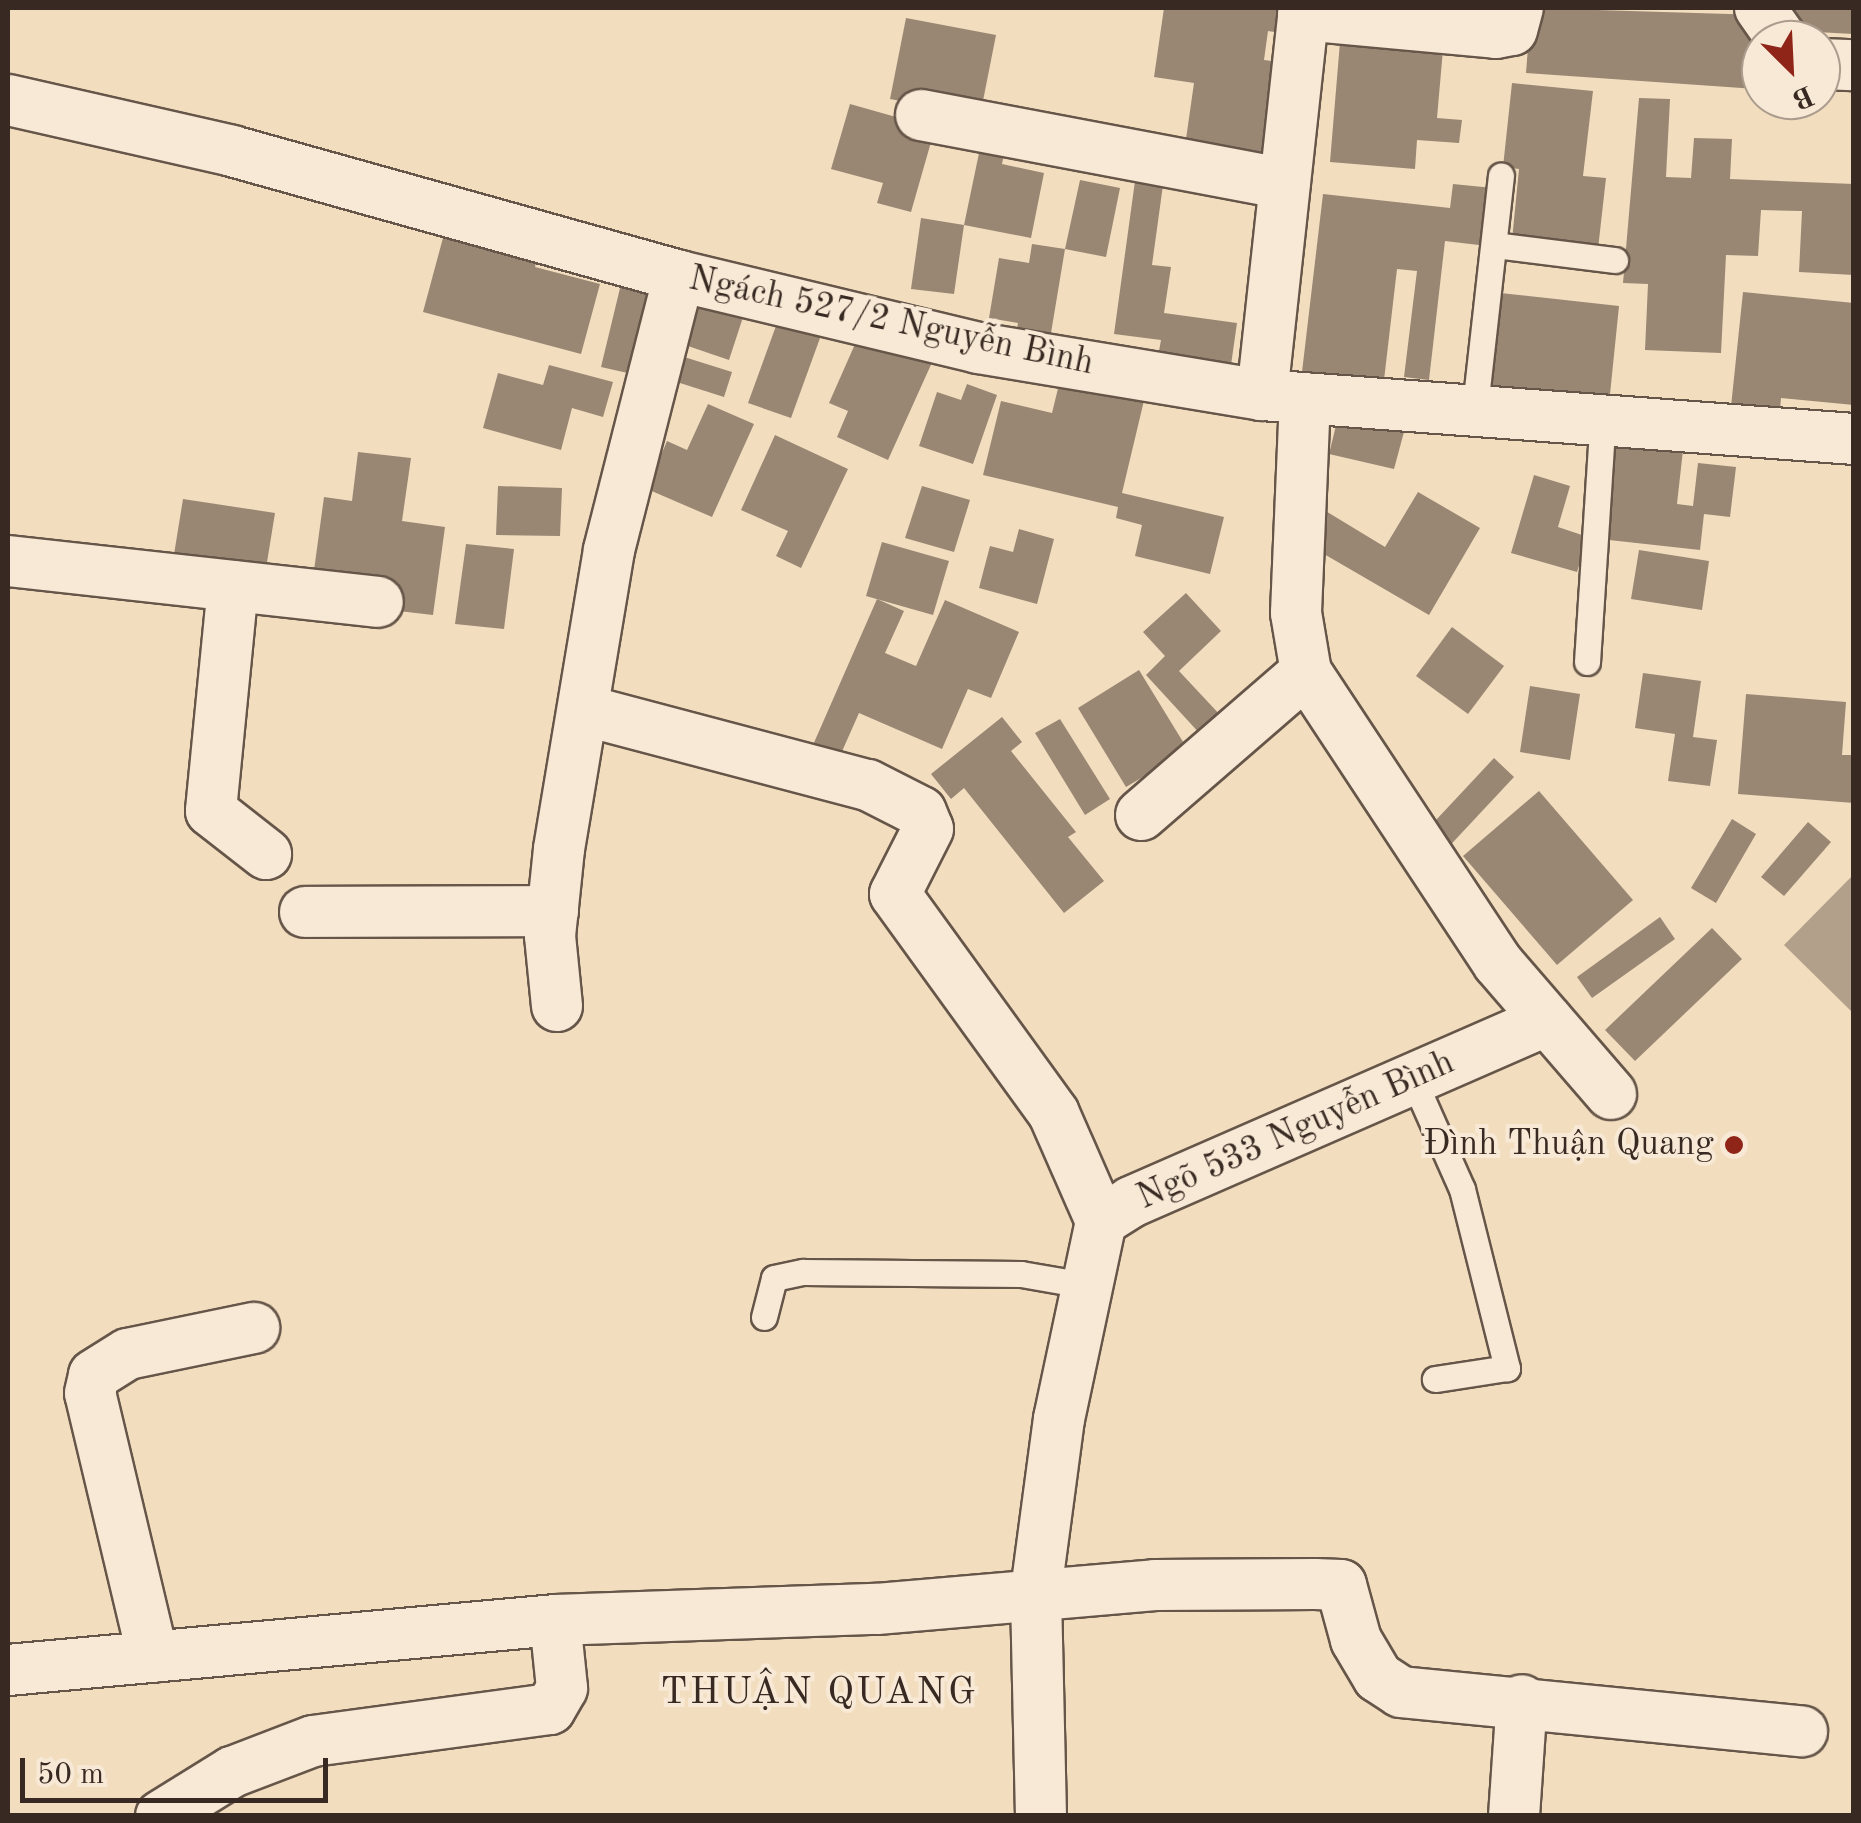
<!DOCTYPE html>
<html>
<head>
<meta charset="utf-8">
<style>
	body { margin:0 }
	#map { position:relative; width:1861px; height:1823px; overflow:hidden; background:#f2ddbf; font-family:"Old Standard TT",serif }
	div>[style] { position:absolute }
	.water>* { inset:0; background:#b3a08a }
	.building>* { inset:0; background:#998774 }
	.roads { filter:drop-shadow(2px 0 #665649) drop-shadow(-2px 0 #665649) drop-shadow(0 2px #665649) drop-shadow(0 -2px #665649) }
	.lane>* { height:25px; margin:-12.5px; padding:0 12.5px; transform-origin:12.5px; border-radius:12.5px; background:#f7e9d5 }
	.street>* { height:50px; margin:-25px; padding:0 25px; transform-origin:25px; border-radius:25px; background:#f7e9d5 }
	.dots>* { width:28px; height:28px; translate:-50% -50%; box-sizing:border-box; border:5px solid #f7e9d5; border-radius:50% }
	span { translate:-50% -50%; white-space:nowrap; text-align:center; line-height:1.15; -webkit-text-stroke:8px #f7e9d5; paint-order:stroke }
	.street-label { font-size:35px; color:#382922 }
	.poi-label { font-size:35px; color:#382922 }
	.right { translate:-100% -50%; text-align:right }
	.neighbourhood-label { font-size:38px; color:#382922; letter-spacing:2.5px }
	.frame { position:absolute; inset:0; border:10px solid #382922; pointer-events:none }
	.north { position:absolute; left:1741px; top:20px; width:100px; height:100px; box-sizing:border-box; background:#f7e9d5; border:2px solid #ab9c8d; border-radius:50%; rotate:156deg; font-size:28px; font-weight:700; line-height:40px; text-align:center; color:#382922 }
	.north::after { content:''; display:block; margin:auto; width:35px; height:45px; background:#8f2418; clip-path:polygon(50% 0,100% 100%,50% 72%,0 100%) }
	.scale { position:absolute; left:20px; top:1758px; width:308px; height:45px; box-sizing:border-box; border:5px solid #382922; border-top:0; padding-left:12px; font-size:30px; line-height:35px; white-space:nowrap; color:#382922; -webkit-text-stroke:8px #f7e9d5; paint-order:stroke }
</style>
</head>
<body>
<div id="map">
	<div class="water">
		<div style="clip-path:polygon(1853px 875px,1853px 1013px,1784px 945px)"></div>
	</div>
	<div class="building">
		<div style="clip-path:polygon(1164px 8px,1291px 8px,1287px 34px,1268px 31px,1264px 60px,1288px 63px,1274px 158px,1185px 146px,1194px 83px,1154px 77px)"></div>
		<div style="clip-path:polygon(1531px 8px,1762px 15px,1756px 89px,1526px 73px)"></div>
		<div style="clip-path:polygon(1782px 8px,1854px 8px,1853px 34px,1781px 30px)"></div>
		<div style="clip-path:polygon(906px 18px,996px 35px,980px 116px,890px 99px)"></div>
		<div style="clip-path:polygon(1341px 30px,1444px 38px,1437px 118px,1462px 120px,1459px 143px,1417px 140px,1415px 169px,1330px 162px)"></div>
		<div style="clip-path:polygon(1512px 83px,1593px 91px,1583px 176px,1606px 178px,1598px 249px,1512px 240px,1519px 169px,1503px 167px)"></div>
		<div style="clip-path:polygon(1639px 98px,1670px 99px,1666px 177px,1691px 178px,1694px 138px,1732px 139px,1730px 179px,1854px 184px,1854px 275px,1799px 272px,1802px 211px,1761px 210px,1758px 256px,1726px 255px,1721px 353px,1645px 350px,1648px 284px,1623px 283px)"></div>
		<div style="clip-path:polygon(850px 104px,935px 128px,911px 212px,877px 203px,883px 183px,831px 169px)"></div>
		<div style="clip-path:polygon(983px 134px,1007px 139px,1002px 164px,1044px 173px,1031px 238px,964px 225px)"></div>
		<div style="clip-path:polygon(1080px 180px,1120px 188px,1106px 257px,1065px 249px)"></div>
		<div style="clip-path:polygon(1135px 181px,1163px 185px,1152px 265px,1171px 267px,1164px 313px,1237px 323px,1230px 372px,1157px 362px,1161px 340px,1114px 334px)"></div>
		<div style="clip-path:polygon(1453px 184px,1493px 188px,1487px 246px,1445px 241px,1429px 380px,1404px 377px,1417px 271px,1397px 269px,1384px 380px,1302px 372px,1323px 194px,1450px 208px)"></div>
		<div style="clip-path:polygon(921px 218px,964px 225px,954px 294px,911px 289px)"></div>
		<div style="clip-path:polygon(447px 223px,540px 247px,535px 267px,600px 284px,581px 354px,423px 312px)"></div>
		<div style="clip-path:polygon(1032px 244px,1065px 249px,1050px 339px,1016px 333px,1018px 323px,989px 318px,999px 258px,1029px 263px)"></div>
		<div style="clip-path:polygon(621px 284px,662px 294px,641px 376px,601px 367px)"></div>
		<div style="clip-path:polygon(1491px 292px,1619px 306px,1609px 404px,1480px 391px)"></div>
		<div style="clip-path:polygon(1743px 292px,1854px 303px,1854px 405px,1781px 398px,1779px 422px,1730px 416px)"></div>
		<div style="clip-path:polygon(703px 294px,746px 308px,729px 360px,685px 345px)"></div>
		<div style="clip-path:polygon(781px 312px,824px 327px,791px 418px,748px 403px)"></div>
		<div style="clip-path:polygon(863px 326px,934px 358px,888px 460px,837px 437px,848px 411px,829px 403px)"></div>
		<div style="clip-path:polygon(665px 351px,732px 372px,724px 397px,658px 376px)"></div>
		<div style="clip-path:polygon(549px 365px,613px 382px,603px 417px,572px 408px,561px 450px,483px 428px,498px 373px,543px 385px)"></div>
		<div style="clip-path:polygon(1062px 372px,1146px 392px,1122px 493px,1224px 517px,1210px 574px,1135px 556px,1142px 525px,1116px 518px,1118px 507px,983px 475px,1001px 401px,1052px 413px)"></div>
		<div style="clip-path:polygon(967px 384px,997px 395px,973px 464px,919px 446px,937px 392px,961px 400px)"></div>
		<div style="clip-path:polygon(1342px 401px,1408px 417px,1394px 469px,1329px 454px)"></div>
		<div style="clip-path:polygon(708px 404px,754px 424px,712px 517px,647px 489px,667px 441px,687px 450px)"></div>
		<div style="clip-path:polygon(1613px 424px,1685px 432px,1677px 504px,1693px 506px,1698px 463px,1736px 467px,1730px 517px,1704px 514px,1700px 550px,1600px 539px)"></div>
		<div style="clip-path:polygon(775px 435px,848px 469px,801px 568px,776px 556px,788px 531px,741px 510px)"></div>
		<div style="clip-path:polygon(358px 452px,411px 458px,402px 521px,445px 527px,433px 615px,390px 610px,312px 585px,324px 497px,352px 501px)"></div>
		<div style="clip-path:polygon(1534px 475px,1570px 486px,1558px 527px,1588px 537px,1577px 572px,1511px 553px)"></div>
		<div style="clip-path:polygon(498px 486px,562px 488px,560px 536px,496px 535px)"></div>
		<div style="clip-path:polygon(922px 486px,970px 500px,954px 552px,905px 538px)"></div>
		<div style="clip-path:polygon(1418px 492px,1480px 528px,1429px 615px,1305px 543px,1324px 510px,1385px 547px)"></div>
		<div style="clip-path:polygon(183px 499px,275px 513px,263px 587px,171px 573px)"></div>
		<div style="clip-path:polygon(1019px 529px,1054px 539px,1037px 604px,979px 588px,990px 546px,1013px 552px)"></div>
		<div style="clip-path:polygon(882px 542px,949px 561px,933px 615px,866px 596px)"></div>
		<div style="clip-path:polygon(466px 544px,514px 549px,504px 629px,455px 624px)"></div>
		<div style="clip-path:polygon(1639px 550px,1709px 561px,1702px 610px,1631px 599px)"></div>
		<div style="clip-path:polygon(1186px 593px,1221px 631px,1179px 671px,1222px 717px,1202px 736px,1146px 675px,1165px 656px,1143px 632px)"></div>
		<div style="clip-path:polygon(877px 599px,904px 611px,885px 653px,916px 666px,945px 600px,1019px 632px,991px 698px,968px 689px,942px 749px,859px 713px,836px 765px,809px 754px)"></div>
		<div style="clip-path:polygon(1452px 627px,1504px 666px,1468px 714px,1416px 676px)"></div>
		<div style="clip-path:polygon(1139px 670px,1188px 750px,1126px 787px,1078px 708px)"></div>
		<div style="clip-path:polygon(1643px 673px,1701px 681px,1693px 737px,1717px 740px,1710px 786px,1668px 781px,1675px 734px,1635px 728px)"></div>
		<div style="clip-path:polygon(1530px 686px,1580px 694px,1570px 760px,1520px 752px)"></div>
		<div style="clip-path:polygon(1746px 694px,1846px 702px,1842px 755px,1854px 755px,1854px 803px,1738px 794px)"></div>
		<div style="clip-path:polygon(1002px 717px,1022px 742px,1011px 751px,1076px 832px,1068px 837px,1104px 881px,1064px 913px,964px 788px,951px 799px,931px 774px)"></div>
		<div style="clip-path:polygon(1060px 719px,1110px 799px,1085px 815px,1035px 733px)"></div>
		<div style="clip-path:polygon(1494px 758px,1514px 777px,1442px 854px,1422px 835px)"></div>
		<div style="clip-path:polygon(1539px 791px,1633px 900px,1557px 965px,1463px 856px)"></div>
		<div style="clip-path:polygon(1732px 819px,1756px 834px,1716px 903px,1691px 888px)"></div>
		<div style="clip-path:polygon(1808px 822px,1831px 842px,1784px 896px,1761px 877px)"></div>
		<div style="clip-path:polygon(1660px 917px,1675px 939px,1592px 998px,1577px 977px)"></div>
		<div style="clip-path:polygon(1712px 928px,1742px 959px,1635px 1061px,1605px 1030px)"></div>
	</div>
	<div class="roads">
		<div class="lane">
			<div style="left:1494px;top:245px;width:122px;rotate:7.1deg"></div>
			<div style="left:1475px;top:407px;width:233px;rotate:-83.6deg"></div>
			<div style="left:1587px;top:662px;width:247px;rotate:-86.3deg"></div>
			<div style="left:1413px;top:1079px;width:120px;rotate:66deg"></div>
			<div style="left:1462px;top:1189px;width:185px;rotate:75.9deg"></div>
			<div style="left:1507px;top:1368px;width:73px;rotate:171.3deg"></div>
			<div style="left:764px;top:1317px;width:40px;rotate:-75.6deg"></div>
			<div style="left:774px;top:1278px;width:30px;rotate:-12deg"></div>
			<div style="left:803px;top:1272px;width:218px;rotate:0.5deg"></div>
			<div style="left:1021px;top:1274px;width:65px;rotate:9.8deg"></div>
		</div>
		<div class="street">
			<div style="left:1760px;top:8px;width:39px;rotate:55deg"></div>
			<div style="left:1303px;top:15px;width:194px;rotate:5.3deg"></div>
			<div style="left:1496px;top:33px;width:16px;rotate:-11deg"></div>
			<div style="left:1512px;top:30px;width:23px;rotate:-75deg"></div>
			<div style="left:1821px;top:64px;width:33px;rotate:2deg"></div>
			<div style="left:8px;top:100px;width:230px;rotate:12.8deg"></div>
			<div style="left:232px;top:151px;width:464px;rotate:15.6deg"></div>
			<div style="left:679px;top:276px;width:308px;rotate:13.5deg"></div>
			<div style="left:978px;top:348px;width:288px;rotate:9.4deg"></div>
			<div style="left:1262px;top:395px;width:594px;rotate:4.25deg"></div>
			<div style="left:921px;top:115px;width:370px;rotate:10.7deg"></div>
			<div style="left:1262px;top:395px;width:389px;rotate:-83.8deg"></div>
			<div style="left:1305px;top:398px;width:215px;rotate:92.4deg"></div>
			<div style="left:1296px;top:613px;width:60px;rotate:80.4deg"></div>
			<div style="left:1306px;top:672px;width:349px;rotate:56.6deg"></div>
			<div style="left:1498px;top:963px;width:173px;rotate:49.2deg"></div>
			<div style="left:8px;top:561px;width:372px;rotate:6.3deg"></div>
			<div style="left:233px;top:586px;width:226px;rotate:95.6deg"></div>
			<div style="left:211px;top:811px;width:70px;rotate:38deg"></div>
			<div style="left:587px;top:711px;width:291px;rotate:14.8deg"></div>
			<div style="left:868px;top:785px;width:59px;rotate:27deg"></div>
			<div style="left:921px;top:812px;width:18px;rotate:68deg"></div>
			<div style="left:928px;top:829px;width:73px;rotate:116.9deg"></div>
			<div style="left:895px;top:894px;width:271px;rotate:54.1deg"></div>
			<div style="left:1054px;top:1114px;width:117px;rotate:66.3deg"></div>
			<div style="left:1141px;top:815px;width:218px;rotate:-40.9deg"></div>
			<div style="left:305px;top:912px;width:248px;rotate:-0.2deg"></div>
			<div style="left:557px;top:1006px;width:70px;rotate:-95.7deg"></div>
			<div style="left:550px;top:936px;width:87px;rotate:-84.1deg"></div>
			<div style="left:559px;top:849px;width:303px;rotate:-80.5deg"></div>
			<div style="left:609px;top:550px;width:283px;rotate:-75.7deg"></div>
			<div style="left:153px;top:1657px;width:271px;rotate:-103.4deg"></div>
			<div style="left:90px;top:1393px;width:18px;rotate:-77deg"></div>
			<div style="left:94px;top:1375px;width:40px;rotate:-32deg"></div>
			<div style="left:128px;top:1354px;width:129px;rotate:-11.7deg"></div>
			<div style="left:8px;top:1670px;width:549px;rotate:-5.22deg"></div>
			<div style="left:555px;top:1620px;width:322px;rotate:-2deg"></div>
			<div style="left:877px;top:1609px;width:279px;rotate:-4.9deg"></div>
			<div style="left:1155px;top:1585px;width:160px;rotate:-0.4deg"></div>
			<div style="left:1315px;top:1584px;width:26px;rotate:2deg"></div>
			<div style="left:1341px;top:1585px;width:57px;rotate:74.7deg"></div>
			<div style="left:1356px;top:1640px;width:43px;rotate:59.3deg"></div>
			<div style="left:1378px;top:1677px;width:27px;rotate:33deg"></div>
			<div style="left:1401px;top:1692px;width:403px;rotate:5.6deg"></div>
			<div style="left:161px;top:1816px;width:84px;rotate:-31.8deg"></div>
			<div style="left:232px;top:1772px;width:87px;rotate:-20.9deg"></div>
			<div style="left:313px;top:1741px;width:239px;rotate:-7.7deg"></div>
			<div style="left:550px;top:1709px;width:24px;rotate:-60deg"></div>
			<div style="left:562px;top:1688px;width:68px;rotate:-95.9deg"></div>
			<div style="left:1041px;top:1816px;width:225px;rotate:-91.3deg"></div>
			<div style="left:1036px;top:1591px;width:174px;rotate:-82.4deg"></div>
			<div style="left:1059px;top:1419px;width:202px;rotate:-78deg"></div>
			<div style="left:1101px;top:1221px;width:36px;rotate:-32deg"></div>
			<div style="left:1131px;top:1202px;width:454px;rotate:-23.6deg"></div>
			<div style="left:1514px;top:1816px;width:116px;rotate:-86.1deg"></div>
		</div>
	</div>
	<div class="dots">
		<div style="left:1734px;top:1145px;background:#8f2418"></div>
	</div>
	<div class="street-label">
		<span style="left:891px;top:322px;rotate:12deg">Ngách 527/2 Nguyễn Bình</span>
		<span style="left:1296px;top:1131px;rotate:-24deg">Ngõ 533 Nguyễn Bình</span>
	</div>
	<div class="poi-label">
		<span class="right" style="left:1714px;top:1145px">Đình Thuận Quang</span>
	</div>
	<div class="neighbourhood-label">
		<span style="left:819px;top:1694px">THUẬN QUANG</span>
	</div>
	<div class="frame"></div>
	<div class="north">B</div>
	<div class="scale">50 m</div>
</div>
</body>
</html>
